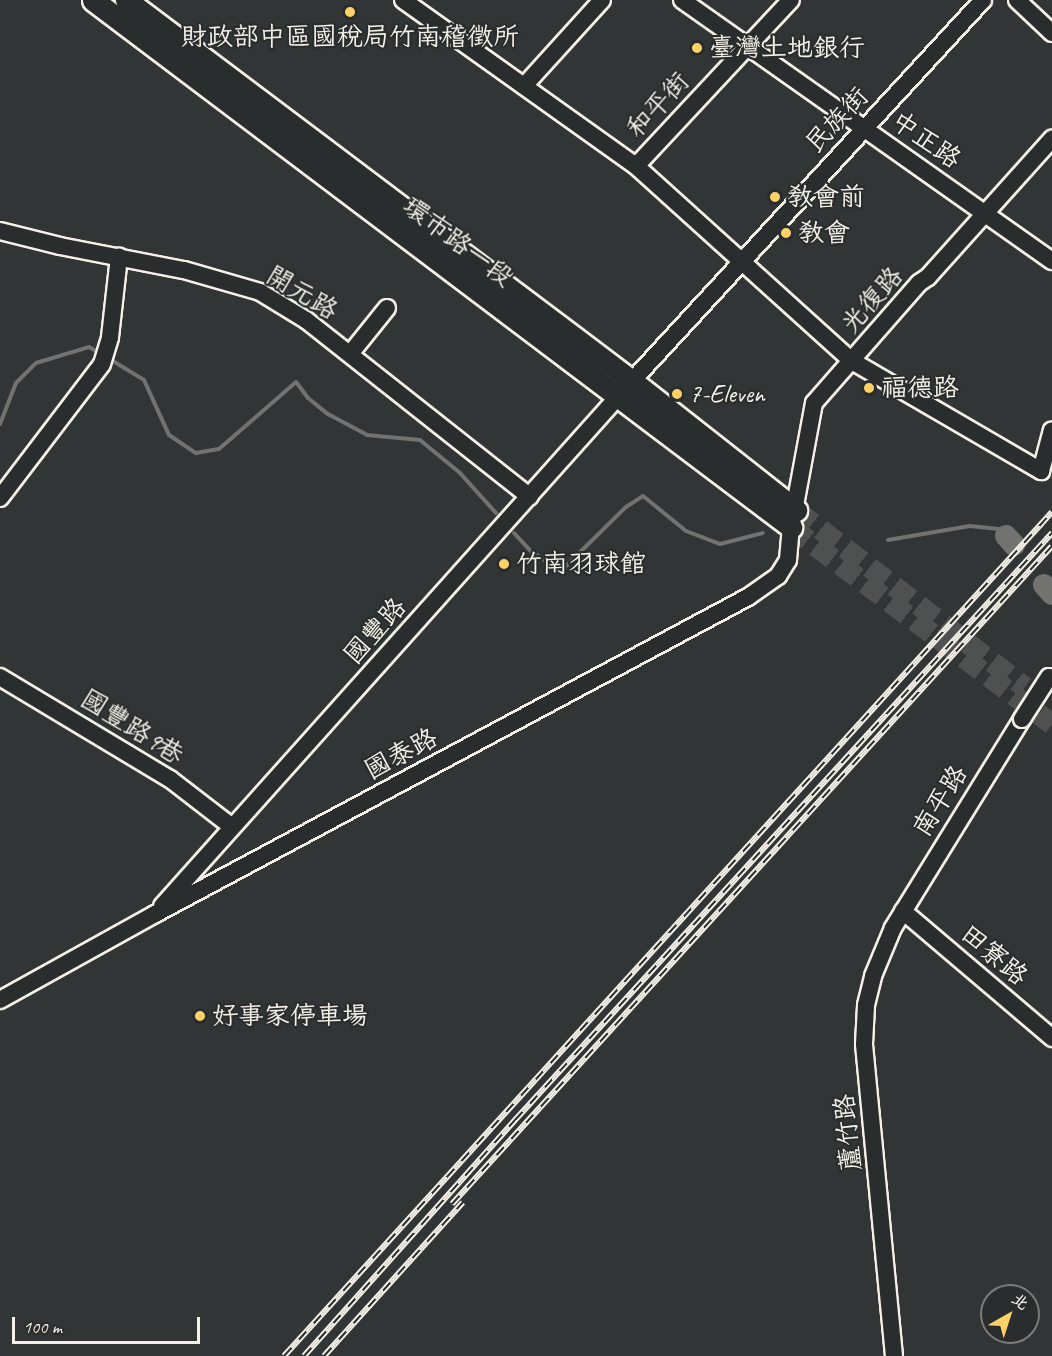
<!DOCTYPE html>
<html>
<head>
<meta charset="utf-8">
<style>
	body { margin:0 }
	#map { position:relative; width:1052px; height:1356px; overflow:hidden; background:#323535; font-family:Caveat,"LXGW WenKai TC",sans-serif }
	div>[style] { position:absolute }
	.stream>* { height:4px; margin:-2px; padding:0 2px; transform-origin:2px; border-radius:2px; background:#727370 }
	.river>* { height:22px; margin:-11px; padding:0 11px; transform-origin:11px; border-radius:11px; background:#727370 }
	.major-tunnel>* { height:21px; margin-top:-10.5px; transform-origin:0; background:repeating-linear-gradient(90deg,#4f5150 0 21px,transparent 0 31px) }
	.roads { filter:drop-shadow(2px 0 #f4f1e8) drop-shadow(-2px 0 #f4f1e8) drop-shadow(0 2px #f4f1e8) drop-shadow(0 -2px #f4f1e8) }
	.minor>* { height:16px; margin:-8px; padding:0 8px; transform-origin:8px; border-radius:8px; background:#2a2d2e }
	.major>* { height:21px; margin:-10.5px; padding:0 10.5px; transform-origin:10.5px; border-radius:10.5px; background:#2a2d2e }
	.rail>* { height:6px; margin-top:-3px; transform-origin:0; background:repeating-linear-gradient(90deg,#2a2d2e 0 11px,#f4f1e8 0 22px); box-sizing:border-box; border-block:2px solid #f4f1e8 }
	.bridges { filter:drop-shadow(2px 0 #f4f1e8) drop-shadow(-2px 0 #f4f1e8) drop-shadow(0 2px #f4f1e8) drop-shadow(0 -2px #f4f1e8) }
	.minor-bridge>* { height:16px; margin:-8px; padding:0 8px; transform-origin:8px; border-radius:8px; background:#2a2d2e }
	.dots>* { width:16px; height:16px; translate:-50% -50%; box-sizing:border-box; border:3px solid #2a2d2e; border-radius:50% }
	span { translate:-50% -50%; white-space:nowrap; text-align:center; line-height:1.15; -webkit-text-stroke:4.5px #2a2d2e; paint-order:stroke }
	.poi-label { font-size:26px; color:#f4f1e8 }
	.left { translate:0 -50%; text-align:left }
	.street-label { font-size:26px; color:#f4f1e8 }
	.north { position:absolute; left:980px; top:1284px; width:60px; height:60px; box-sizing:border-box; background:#2a2d2e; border:2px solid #7b7b78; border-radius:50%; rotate:39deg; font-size:16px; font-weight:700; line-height:24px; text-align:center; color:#f4f1e8 }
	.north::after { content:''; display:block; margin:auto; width:21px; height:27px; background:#ffd166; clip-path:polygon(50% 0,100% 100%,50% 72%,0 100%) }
	.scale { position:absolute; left:12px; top:1317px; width:188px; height:27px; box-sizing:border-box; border:3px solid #f4f1e8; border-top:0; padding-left:8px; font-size:18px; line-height:21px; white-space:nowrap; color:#f4f1e8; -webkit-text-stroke:4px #2a2d2e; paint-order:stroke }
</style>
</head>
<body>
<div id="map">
	<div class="stream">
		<div style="left:108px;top:358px;width:42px;rotate:31.4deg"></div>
		<div style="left:144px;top:380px;width:60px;rotate:65.6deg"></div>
		<div style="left:169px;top:435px;width:32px;rotate:34deg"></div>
		<div style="left:196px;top:453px;width:23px;rotate:-10deg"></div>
		<div style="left:219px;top:449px;width:102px;rotate:-41deg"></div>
		<div style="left:296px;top:382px;width:20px;rotate:53deg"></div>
		<div style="left:308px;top:398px;width:26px;rotate:39deg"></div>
		<div style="left:328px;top:414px;width:44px;rotate:28.3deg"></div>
		<div style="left:367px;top:435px;width:53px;rotate:5.4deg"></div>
		<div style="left:420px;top:440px;width:52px;rotate:39.5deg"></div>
		<div style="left:460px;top:473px;width:54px;rotate:48deg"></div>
		<div style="left:0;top:424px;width:44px;rotate:-68.7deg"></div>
		<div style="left:16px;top:383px;width:28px;rotate:-45deg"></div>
		<div style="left:36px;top:363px;width:55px;rotate:-16.8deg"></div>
		<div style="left:89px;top:347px;width:14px;rotate:30deg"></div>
		<div style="left:514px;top:533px;width:26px;rotate:47deg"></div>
		<div style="left:532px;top:552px;width:35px;rotate:33deg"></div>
		<div style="left:561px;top:571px;width:91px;rotate:-44.6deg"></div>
		<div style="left:626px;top:507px;width:20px;rotate:-33deg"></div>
		<div style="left:643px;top:496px;width:55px;rotate:39.1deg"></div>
		<div style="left:686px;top:531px;width:36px;rotate:21deg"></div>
		<div style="left:720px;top:544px;width:44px;rotate:-14.3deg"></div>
		<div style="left:888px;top:540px;width:83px;rotate:-9.7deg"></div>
		<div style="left:970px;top:526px;width:29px;rotate:6deg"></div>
	</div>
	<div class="river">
		<div style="left:1006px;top:536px;width:12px;rotate:48deg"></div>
		<div style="left:1044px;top:585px;width:12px;rotate:48deg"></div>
	</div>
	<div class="major-tunnel">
		<div style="left:796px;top:510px;width:289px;rotate:37.7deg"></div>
		<div style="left:791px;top:527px;width:327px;rotate:37deg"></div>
	</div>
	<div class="roads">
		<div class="minor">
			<div style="left:403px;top:0;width:286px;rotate:35.5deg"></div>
			<div style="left:636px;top:166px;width:291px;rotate:42.1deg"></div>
			<div style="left:852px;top:361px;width:219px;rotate:30.2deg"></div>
			<div style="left:1041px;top:471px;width:42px;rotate:-75deg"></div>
			<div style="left:682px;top:0;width:453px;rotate:35.2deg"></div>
			<div style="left:1017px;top:0;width:48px;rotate:43.3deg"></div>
			<div style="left:524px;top:86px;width:116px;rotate:-47.8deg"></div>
			<div style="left:636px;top:166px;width:227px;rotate:-47deg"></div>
			<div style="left:0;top:231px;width:62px;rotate:14deg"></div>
			<div style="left:60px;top:246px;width:126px;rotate:11deg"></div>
			<div style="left:184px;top:270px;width:79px;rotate:16.1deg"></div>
			<div style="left:260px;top:292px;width:54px;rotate:31.3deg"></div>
			<div style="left:306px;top:320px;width:285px;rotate:38.3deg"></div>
			<div style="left:350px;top:354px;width:59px;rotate:-51.2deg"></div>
			<div style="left:0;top:498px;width:168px;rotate:-52.7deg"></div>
			<div style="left:102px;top:364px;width:28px;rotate:-73deg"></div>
			<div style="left:110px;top:337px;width:81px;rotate:-83.6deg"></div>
			<div style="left:0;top:677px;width:198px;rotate:31deg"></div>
			<div style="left:170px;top:779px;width:78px;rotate:37.7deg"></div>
			<div style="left:162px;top:906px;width:705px;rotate:-48.16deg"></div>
			<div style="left:632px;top:381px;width:518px;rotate:-47.35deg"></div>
			<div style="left:903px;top:911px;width:196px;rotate:40.4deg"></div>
			<div style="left:0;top:1000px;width:177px;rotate:-29deg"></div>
			<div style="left:155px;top:914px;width:672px;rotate:-28.13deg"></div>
			<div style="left:748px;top:597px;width:37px;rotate:-35deg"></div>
			<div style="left:778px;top:576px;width:19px;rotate:-58deg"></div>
			<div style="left:788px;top:560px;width:33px;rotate:-85deg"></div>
			<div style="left:791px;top:527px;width:126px;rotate:-79.5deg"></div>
			<div style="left:814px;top:403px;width:159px;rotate:-48.8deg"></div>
			<div style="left:919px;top:283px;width:11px;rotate:-34deg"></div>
			<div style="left:928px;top:277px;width:186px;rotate:-48.1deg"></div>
			<div style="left:894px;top:1356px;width:313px;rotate:-95.5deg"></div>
			<div style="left:864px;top:1044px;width:39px;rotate:-87deg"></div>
			<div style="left:866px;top:1005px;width:30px;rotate:-76deg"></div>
			<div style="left:873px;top:976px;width:52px;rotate:-67.4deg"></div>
			<div style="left:893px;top:928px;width:246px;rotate:-58.3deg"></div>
		</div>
		<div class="major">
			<div style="left:93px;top:0;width:875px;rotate:37.05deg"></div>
			<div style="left:126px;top:0;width:633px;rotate:36.98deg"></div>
			<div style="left:632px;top:381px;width:209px;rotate:38.2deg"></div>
		</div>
	</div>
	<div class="rail">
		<div style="left:452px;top:1204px;width:890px;rotate:-47.64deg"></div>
		<div style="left:284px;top:1356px;width:1141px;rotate:-47.7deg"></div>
		<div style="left:304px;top:1356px;width:317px;rotate:-48.2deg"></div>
		<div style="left:515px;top:1120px;width:796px;rotate:-47.55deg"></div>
		<div style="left:324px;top:1356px;width:207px;rotate:-47.9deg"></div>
	</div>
	<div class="bridges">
		<div class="minor-bridge">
			<div style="left:1022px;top:719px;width:50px;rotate:-57.3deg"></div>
		</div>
	</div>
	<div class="dots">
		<div style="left:350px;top:12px;background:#ffd166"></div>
		<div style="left:697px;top:48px;background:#ffd166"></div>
		<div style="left:775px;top:197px;background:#ffd166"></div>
		<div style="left:786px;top:233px;background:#ffd166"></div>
		<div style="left:869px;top:388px;background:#ffd166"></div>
		<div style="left:677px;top:394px;background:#ffd166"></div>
		<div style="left:504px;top:564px;background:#ffd166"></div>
		<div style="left:200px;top:1016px;background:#ffd166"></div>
	</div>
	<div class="poi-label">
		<span style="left:350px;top:37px">財政部中區國稅局竹南稽徵所</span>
		<span class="left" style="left:709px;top:48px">臺灣土地銀行</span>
		<span class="left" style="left:787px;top:197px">教會前</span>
		<span class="left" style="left:798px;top:233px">教會</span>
		<span class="left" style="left:881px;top:388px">福德路</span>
		<span class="left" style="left:689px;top:394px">7-Eleven</span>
		<span class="left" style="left:516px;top:564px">竹南羽球館</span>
		<span class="left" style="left:212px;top:1016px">好事家停車場</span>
	</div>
	<div class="street-label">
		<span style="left:658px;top:105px;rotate:-47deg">和平街</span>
		<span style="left:837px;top:120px;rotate:-47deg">民族街</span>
		<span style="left:926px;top:140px;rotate:35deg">中正路</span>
		<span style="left:458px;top:242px;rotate:37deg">環市路一段</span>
		<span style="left:302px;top:293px;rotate:31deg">開元路</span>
		<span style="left:872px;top:300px;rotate:-48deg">光復路</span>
		<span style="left:375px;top:631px;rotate:-48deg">國豐路</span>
		<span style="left:132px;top:727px;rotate:32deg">國豐路9巷</span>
		<span style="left:401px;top:754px;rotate:-28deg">國泰路</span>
		<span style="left:940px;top:801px;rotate:-58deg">南平路</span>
		<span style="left:994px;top:955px;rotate:40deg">田寮路</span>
		<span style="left:848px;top:1133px;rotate:-96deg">蘆竹路</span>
	</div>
	<div class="north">北</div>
	<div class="scale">100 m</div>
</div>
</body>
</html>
